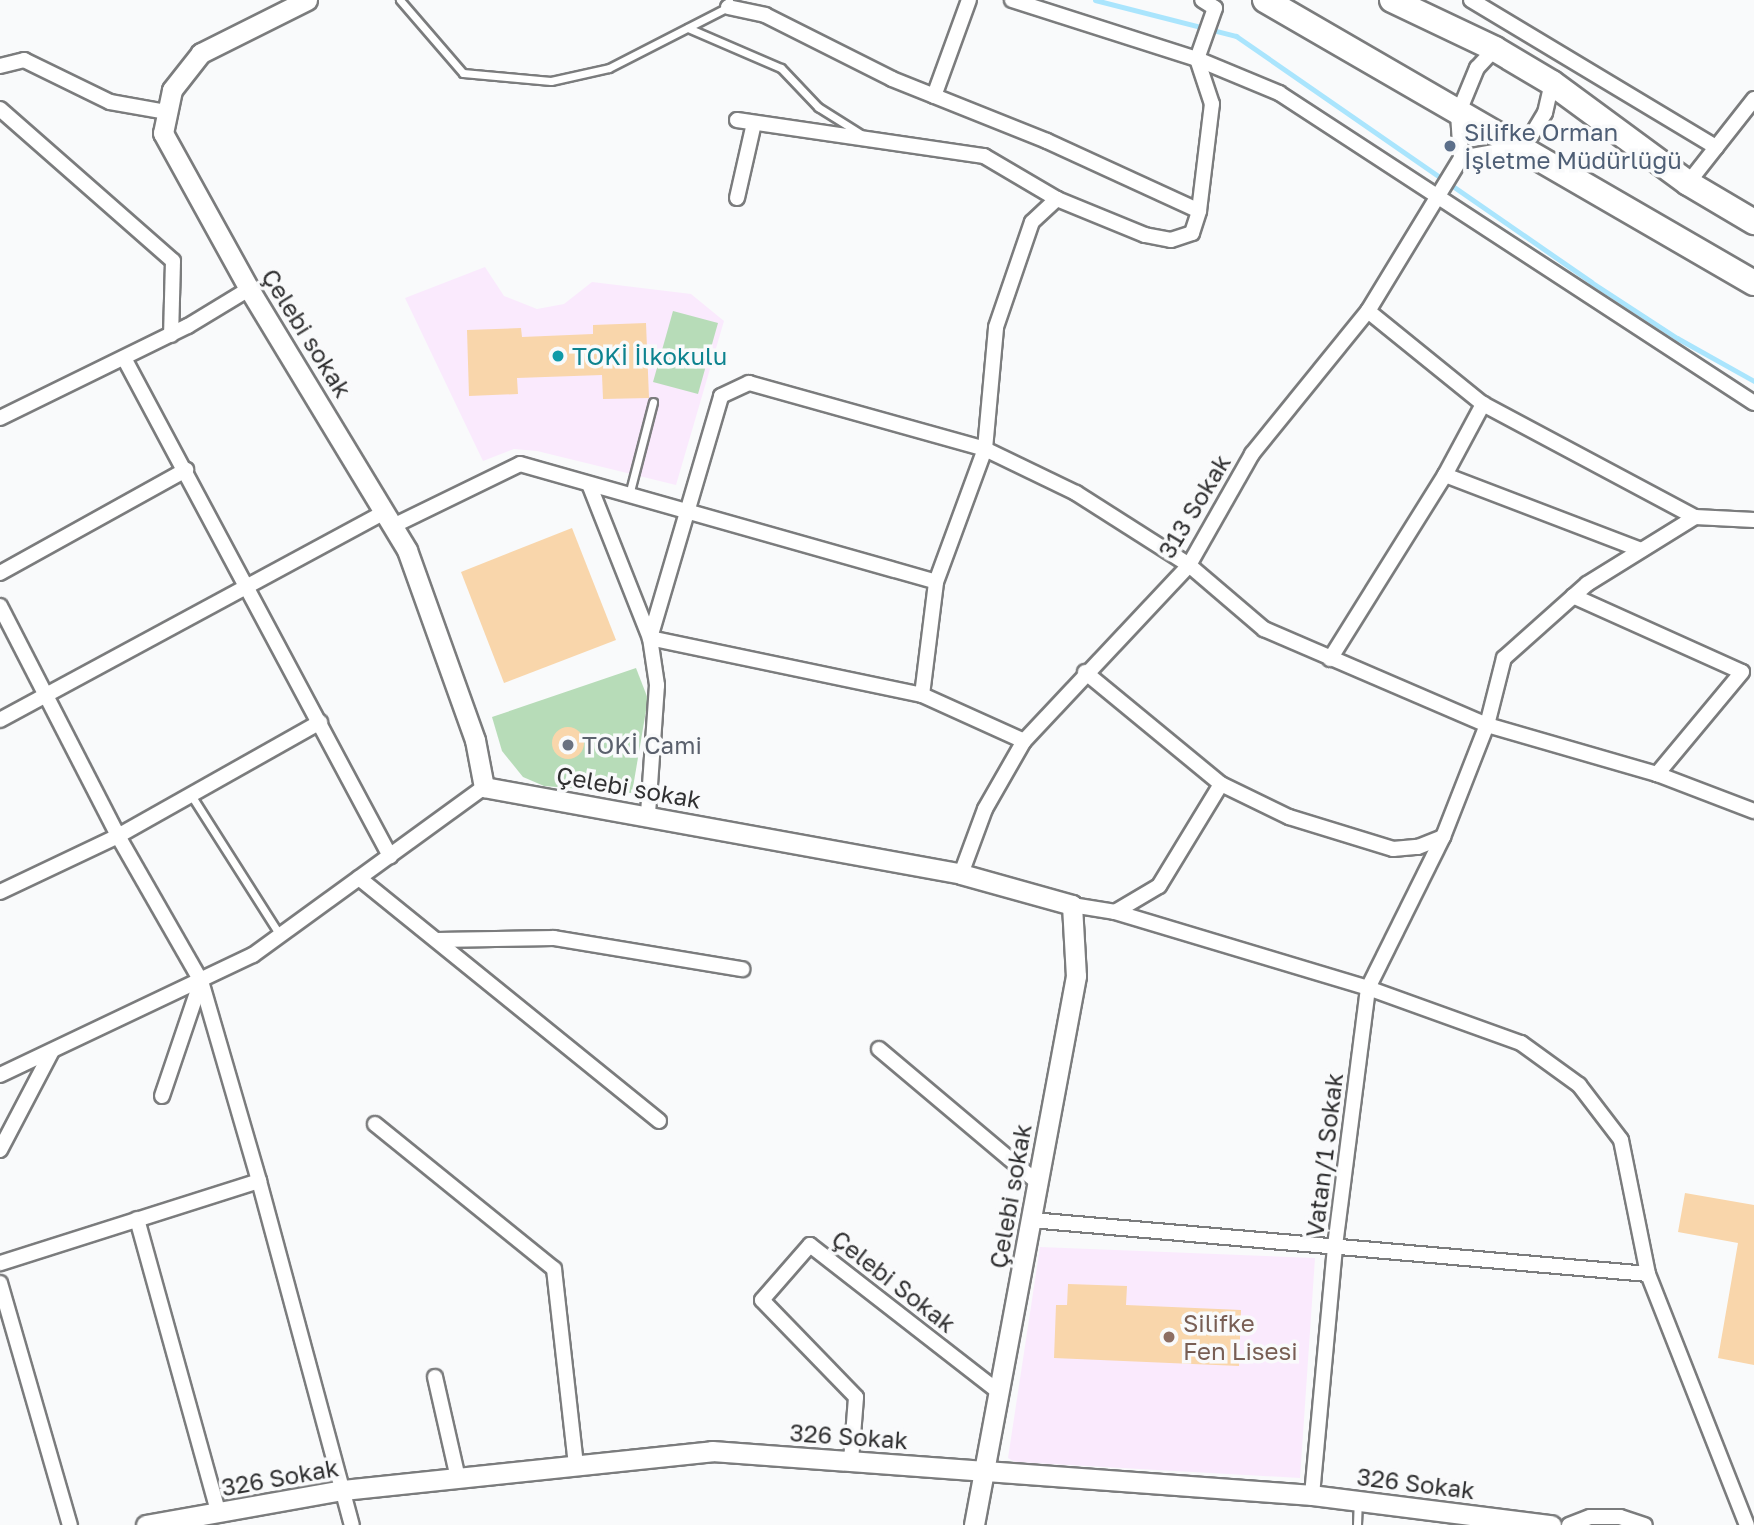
<!DOCTYPE html>
<html>
<head>
<meta charset="utf-8">
<style>
	body { margin:0 }
	#map { position:relative; width:1754px; height:1525px; overflow:hidden; background:#f9fafb; font-family:"Golos Text",sans-serif }
	div>[style] { position:absolute }
	.education>* { inset:0; background:#faeafd }
	.green>* { inset:0; background:#b7dcb8 }
	.stream>* { height:5px; margin:-2.5px; padding:0 2.5px; transform-origin:2.5px; border-radius:2.5px; background:#aae5fd }
	.building>* { inset:0; background:#f9d6ab }
	.round { border-radius:50% }
	.roads { filter:drop-shadow(2px 0 #7b7c7d) drop-shadow(-2px 0 #7b7c7d) drop-shadow(0 2px #7b7c7d) drop-shadow(0 -2px #7b7c7d) }
	.lane>* { height:7px; margin:-3.5px; padding:0 3.5px; transform-origin:3.5px; border-radius:3.5px; background:#fff }
	.street>* { height:14px; margin:-7px; padding:0 7px; transform-origin:7px; border-radius:7px; background:#fff }
	.secondary>* { height:19px; margin:-9.5px; padding:0 9.5px; transform-origin:9.5px; border-radius:9.5px; background:#fff }
	.highway>* { height:24px; margin:-12px; padding:0 12px; transform-origin:12px; border-radius:12px; background:#fff }
	.dots>* { width:19px; height:19px; translate:-50% -50%; box-sizing:border-box; border:4px solid #f9fafb; border-radius:50% }
	span { translate:-50% -50%; white-space:nowrap; text-align:center; line-height:1.15; -webkit-text-stroke:7px #f9fafb; paint-order:stroke }
	.service-label { font-size:24px; color:#4e5e75 }
	.left { translate:0 -50%; text-align:left }
	.street-label { font-size:24px; color:#303031 }
	.culture-label { font-size:24px; color:#0d838f }
	.worship-label { font-size:24px; color:#5b616d }
	.education-label { font-size:24px; color:#785e54 }
</style>
</head>
<body>
<div id="map">
	<div class="education">
		<div style="clip-path:polygon(485px 267px,504px 296px,537px 309px,564px 304px,592px 282px,691px 294px,724px 321px,676px 485px,537px 451px,514px 449px,483px 461px,405px 298px)"></div>
		<div style="clip-path:polygon(1040px 1247px,1315px 1258px,1300px 1478px,1015px 1462px,1008px 1458px)"></div>
	</div>
	<div class="green">
		<div style="clip-path:polygon(673px 311px,718px 323px,698px 394px,653px 382px)"></div>
		<div style="clip-path:polygon(636px 668px,648px 699px,632px 793px,544px 786px,523px 777px,502px 751px,492px 717px)"></div>
	</div>
	<div class="stream">
		<div style="left:1095px;top:0;width:146px;rotate:14.3deg"></div>
		<div style="left:1236px;top:36px;width:432px;rotate:34.7deg"></div>
		<div style="left:1591px;top:282px;width:103px;rotate:33.1deg"></div>
		<div style="left:1677px;top:338px;width:88px;rotate:29.2deg"></div>
	</div>
	<div class="building">
		<div style="clip-path:polygon(646px 323px,649px 398px,603px 399px,602px 375px,517px 378px,518px 394px,469px 396px,467px 330px,521px 328px,522px 337px,593px 334px,593px 325px)"></div>
		<div style="clip-path:polygon(572px 528px,616px 640px,504px 683px,461px 572px)"></div>
		<div class="round" style="left:552px;top:727px;width:32px;height:32px"></div>
		<div style="clip-path:polygon(1685px 1193px,1754px 1205px,1754px 1365px,1718px 1358px,1738px 1243px,1678px 1232px)"></div>
		<div style="clip-path:polygon(1068px 1284px,1127px 1286px,1126px 1305px,1241px 1310px,1239px 1366px,1054px 1358px,1056px 1305px,1067px 1305px)"></div>
	</div>
	<div class="roads">
		<div class="lane">
			<div style="left:400px;top:0;width:96px;rotate:49.2deg"></div>
			<div style="left:463px;top:73px;width:88px;rotate:5.2deg"></div>
			<div style="left:551px;top:81px;width:59px;rotate:-12.6deg"></div>
			<div style="left:609px;top:68px;width:134px;rotate:-27.1deg"></div>
			<div style="left:728px;top:7px;width:7px;rotate:-82deg"></div>
			<div style="left:688px;top:28px;width:101px;rotate:23.3deg"></div>
			<div style="left:781px;top:68px;width:54px;rotate:46.5deg"></div>
			<div style="left:818px;top:107px;width:51px;rotate:32.1deg"></div>
			<div style="left:629px;top:495px;width:96px;rotate:-75.5deg"></div>
			<div style="left:191px;top:795px;width:166px;rotate:57.6deg"></div>
			<div style="left:1357px;top:1525px;width:24px;rotate:-88deg"></div>
		</div>
		<div class="street">
			<div style="left:1012px;top:0;width:194px;rotate:17.7deg"></div>
			<div style="left:1197px;top:59px;width:89px;rotate:22.5deg"></div>
			<div style="left:1279px;top:93px;width:567px;rotate:33.13deg"></div>
			<div style="left:1471px;top:0;width:286px;rotate:31deg"></div>
			<div style="left:728px;top:7px;width:38px;rotate:12deg"></div>
			<div style="left:765px;top:15px;width:142px;rotate:26.7deg"></div>
			<div style="left:892px;top:79px;width:167px;rotate:21.8deg"></div>
			<div style="left:1047px;top:141px;width:167px;rotate:24.7deg"></div>
			<div style="left:0;top:66px;width:25px;rotate:-14deg"></div>
			<div style="left:24px;top:60px;width:96px;rotate:26deg"></div>
			<div style="left:110px;top:102px;width:58px;rotate:10deg"></div>
			<div style="left:934px;top:96px;width:102px;rotate:-70deg"></div>
			<div style="left:0;top:109px;width:230px;rotate:41.3deg"></div>
			<div style="left:173px;top:261px;width:74px;rotate:91.5deg"></div>
			<div style="left:737px;top:120px;width:250px;rotate:8.3deg"></div>
			<div style="left:984px;top:156px;width:85px;rotate:30.5deg"></div>
			<div style="left:1057px;top:199px;width:95px;rotate:22.2deg"></div>
			<div style="left:1145px;top:235px;width:26px;rotate:11deg"></div>
			<div style="left:1171px;top:240px;width:22px;rotate:-18deg"></div>
			<div style="left:1192px;top:233px;width:23px;rotate:-72deg"></div>
			<div style="left:1199px;top:211px;width:108px;rotate:-83.1deg"></div>
			<div style="left:1212px;top:104px;width:47px;rotate:-108.4deg"></div>
			<div style="left:1197px;top:59px;width:54px;rotate:-70.6deg"></div>
			<div style="left:1215px;top:8px;width:15px;rotate:-148deg"></div>
			<div style="left:1461px;top:158px;width:56px;rotate:-10.3deg"></div>
			<div style="left:1516px;top:148px;width:19px;rotate:-39deg"></div>
			<div style="left:1531px;top:136px;width:27px;rotate:-59deg"></div>
			<div style="left:1545px;top:113px;width:31px;rotate:-77deg"></div>
			<div style="left:1688px;top:183px;width:107px;rotate:-51.8deg"></div>
			<div style="left:737px;top:198px;width:77px;rotate:-77.2deg"></div>
			<div style="left:1368px;top:311px;width:148px;rotate:39deg"></div>
			<div style="left:1483px;top:404px;width:240px;rotate:28.1deg"></div>
			<div style="left:124px;top:358px;width:565px;rotate:61.89deg"></div>
			<div style="left:0;top:418px;width:209px;rotate:-26.1deg"></div>
			<div style="left:188px;top:326px;width:71px;rotate:-31.2deg"></div>
			<div style="left:1445px;top:475px;width:210px;rotate:20.9deg"></div>
			<div style="left:589px;top:484px;width:166px;rotate:68.4deg"></div>
			<div style="left:650px;top:638px;width:48px;rotate:81.5deg"></div>
			<div style="left:657px;top:685px;width:130px;rotate:94deg"></div>
			<div style="left:393px;top:526px;width:141px;rotate:-26deg"></div>
			<div style="left:520px;top:464px;width:432px;rotate:15.8deg"></div>
			<div style="left:0;top:573px;width:213px;rotate:-29deg"></div>
			<div style="left:1573px;top:596px;width:185px;rotate:24.2deg"></div>
			<div style="left:1742px;top:672px;width:133px;rotate:129.8deg"></div>
			<div style="left:0;top:606px;width:259px;rotate:62.8deg"></div>
			<div style="left:118px;top:836px;width:167px;rotate:60.2deg"></div>
			<div style="left:201px;top:981px;width:208px;rotate:73.8deg"></div>
			<div style="left:259px;top:1181px;width:272px;rotate:162.4deg"></div>
			<div style="left:1330px;top:659px;width:217px;rotate:-58deg"></div>
			<div style="left:1445px;top:475px;width:81px;rotate:-61.8deg"></div>
			<div style="left:1085px;top:672px;width:176px;rotate:39.5deg"></div>
			<div style="left:1221px;top:784px;width:76px;rotate:25.9deg"></div>
			<div style="left:1289px;top:817px;width:109px;rotate:17.1deg"></div>
			<div style="left:1393px;top:849px;width:25px;rotate:-5deg"></div>
			<div style="left:1418px;top:847px;width:27px;rotate:-22deg"></div>
			<div style="left:1443px;top:837px;width:120px;rotate:-68.6deg"></div>
			<div style="left:1487px;top:725px;width:69px;rotate:-75.8deg"></div>
			<div style="left:1504px;top:658px;width:111px;rotate:-41.7deg"></div>
			<div style="left:1587px;top:584px;width:127px;rotate:-31.8deg"></div>
			<div style="left:1695px;top:517px;width:59px;rotate:2.9deg"></div>
			<div style="left:922px;top:695px;width:278px;rotate:-168.2deg"></div>
			<div style="left:650px;top:638px;width:252px;rotate:-73.6deg"></div>
			<div style="left:721px;top:396px;width:31px;rotate:-25deg"></div>
			<div style="left:749px;top:383px;width:245px;rotate:15.6deg"></div>
			<div style="left:985px;top:449px;width:101px;rotate:25.8deg"></div>
			<div style="left:1076px;top:493px;width:134px;rotate:32.5deg"></div>
			<div style="left:1189px;top:565px;width:99px;rotate:40.5deg"></div>
			<div style="left:1264px;top:629px;width:243px;rotate:23.3deg"></div>
			<div style="left:1487px;top:725px;width:177px;rotate:16.1deg"></div>
			<div style="left:1657px;top:774px;width:104px;rotate:20.9deg"></div>
			<div style="left:0;top:720px;width:438px;rotate:-28.4deg"></div>
			<div style="left:1024px;top:741px;width:112px;rotate:-155.7deg"></div>
			<div style="left:922px;top:695px;width:114px;rotate:-82.9deg"></div>
			<div style="left:936px;top:582px;width:142px;rotate:-69.8deg"></div>
			<div style="left:985px;top:449px;width:122px;rotate:-84.8deg"></div>
			<div style="left:996px;top:327px;width:111px;rotate:-71.1deg"></div>
			<div style="left:1032px;top:222px;width:34px;rotate:-43deg"></div>
			<div style="left:961px;top:874px;width:69px;rotate:-69.7deg"></div>
			<div style="left:985px;top:809px;width:78px;rotate:-60.2deg"></div>
			<div style="left:1024px;top:741px;width:241px;rotate:-46.8deg"></div>
			<div style="left:1189px;top:565px;width:128px;rotate:-60.4deg"></div>
			<div style="left:1252px;top:454px;width:184px;rotate:-51deg"></div>
			<div style="left:1368px;top:311px;width:179px;rotate:-58.7deg"></div>
			<div style="left:1461px;top:158px;width:44px;rotate:-93.9deg"></div>
			<div style="left:1458px;top:114px;width:50px;rotate:-67.6deg"></div>
			<div style="left:1477px;top:68px;width:26px;rotate:-47deg"></div>
			<div style="left:359px;top:878px;width:386px;rotate:39deg"></div>
			<div style="left:0;top:892px;width:131px;rotate:-25.4deg"></div>
			<div style="left:118px;top:836px;width:232px;rotate:-29.4deg"></div>
			<div style="left:1072px;top:905px;width:44px;rotate:9.2deg"></div>
			<div style="left:1115px;top:912px;width:51px;rotate:-30.6deg"></div>
			<div style="left:1159px;top:886px;width:119px;rotate:-58.7deg"></div>
			<div style="left:1115px;top:912px;width:264px;rotate:16.7deg"></div>
			<div style="left:1368px;top:988px;width:163px;rotate:19.8deg"></div>
			<div style="left:1521px;top:1043px;width:72px;rotate:35.9deg"></div>
			<div style="left:1579px;top:1085px;width:69px;rotate:52.6deg"></div>
			<div style="left:1621px;top:1140px;width:137px;rotate:78.6deg"></div>
			<div style="left:437px;top:940px;width:117px;rotate:-1deg"></div>
			<div style="left:554px;top:938px;width:191px;rotate:9.4deg"></div>
			<div style="left:879px;top:1049px;width:208px;rotate:40.1deg"></div>
			<div style="left:0;top:1075px;width:280px;rotate:-25.4deg"></div>
			<div style="left:253px;top:955px;width:286px;rotate:-36deg"></div>
			<div style="left:162px;top:1096px;width:121px;rotate:-71.3deg"></div>
			<div style="left:375px;top:1124px;width:230px;rotate:39deg"></div>
			<div style="left:554px;top:1269px;width:197px;rotate:83.6deg"></div>
			<div style="left:0;top:1150px;width:112px;rotate:-62.3deg"></div>
			<div style="left:259px;top:1181px;width:356px;rotate:74.9deg"></div>
			<div style="left:137px;top:1219px;width:304px;rotate:74.5deg"></div>
			<div style="left:1031px;top:1220px;width:619px;rotate:5deg"></div>
			<div style="left:1648px;top:1274px;width:270px;rotate:68.5deg"></div>
			<div style="left:0;top:1283px;width:252px;rotate:73.9deg"></div>
			<div style="left:435px;top:1377px;width:104px;rotate:77.2deg"></div>
			<div style="left:851px;top:1461px;width:64px;rotate:-85.5deg"></div>
			<div style="left:856px;top:1397px;width:135px;rotate:-134.1deg"></div>
			<div style="left:762px;top:1300px;width:73px;rotate:-48.9deg"></div>
			<div style="left:810px;top:1245px;width:239px;rotate:37.9deg"></div>
			<div style="left:1312px;top:1495px;width:250px;rotate:-84.7deg"></div>
			<div style="left:1335px;top:1246px;width:260px;rotate:-82.7deg"></div>
			<div style="left:1368px;top:988px;width:169px;rotate:-63.6deg"></div>
			<div style="left:1569px;top:1525px;width:22px;rotate:-21deg"></div>
			<div style="left:1590px;top:1517px;width:30px"></div>
			<div style="left:1620px;top:1517px;width:26px;rotate:18deg"></div>
		</div>
		<div class="secondary">
			<div style="left:307px;top:0;width:119px;rotate:153.4deg"></div>
			<div style="left:201px;top:53px;width:47px;rotate:128.1deg"></div>
			<div style="left:172px;top:90px;width:44px;rotate:101.8deg"></div>
			<div style="left:163px;top:133px;width:178px;rotate:61.1deg"></div>
			<div style="left:249px;top:289px;width:305px;rotate:58.8deg"></div>
			<div style="left:407px;top:550px;width:202px;rotate:70.3deg"></div>
			<div style="left:475px;top:740px;width:48px;rotate:79.2deg"></div>
			<div style="left:484px;top:787px;width:485px;rotate:10.3deg"></div>
			<div style="left:961px;top:874px;width:115px;rotate:15.6deg"></div>
			<div style="left:1072px;top:905px;width:71px;rotate:86.8deg"></div>
			<div style="left:1076px;top:976px;width:558px;rotate:100.53deg"></div>
			<div style="left:146px;top:1525px;width:200px;rotate:-10.1deg"></div>
			<div style="left:343px;top:1490px;width:371px;rotate:-6deg"></div>
			<div style="left:712px;top:1451px;width:602px;rotate:4.19deg"></div>
			<div style="left:1312px;top:1495px;width:241px;rotate:7.2deg"></div>
		</div>
		<div class="highway">
			<div style="left:1265px;top:0;width:565px;rotate:30.06deg"></div>
			<div style="left:1392px;top:0;width:114px;rotate:25.4deg"></div>
			<div style="left:1495px;top:49px;width:66px;rotate:30.8deg"></div>
			<div style="left:1552px;top:83px;width:169px;rotate:36.3deg"></div>
			<div style="left:1688px;top:183px;width:77px;rotate:30.6deg"></div>
		</div>
	</div>
	<div class="dots">
		<div style="left:1450px;top:146px;background:#5c6f8a"></div>
		<div style="left:558px;top:356px;background:#0f9aa8"></div>
		<div style="left:568px;top:745px;background:#6b7280"></div>
		<div style="left:1169px;top:1337px;background:#8d6e63"></div>
	</div>
	<div class="service-label">
		<span class="left" style="left:1464px;top:146px">Silifke Orman<br>İşletme Müdürlüğü</span>
	</div>
	<div class="street-label">
		<span style="left:307px;top:333px;rotate:58deg">Çelebi sokak</span>
		<span style="left:1194px;top:506px;rotate:-59deg">313 Sokak</span>
		<span style="left:629px;top:787px;rotate:10deg">Çelebi sokak</span>
		<span style="left:1324px;top:1155px;rotate:-83deg">Vatan/1 Sokak</span>
		<span style="left:1010px;top:1196px;rotate:-80deg">Çelebi sokak</span>
		<span style="left:894px;top:1281px;rotate:38deg">Çelebi Sokak</span>
		<span style="left:849px;top:1436px;rotate:4deg">326 Sokak</span>
		<span style="left:280px;top:1477px;rotate:-10deg">326 Sokak</span>
		<span style="left:1416px;top:1483px;rotate:7deg">326 Sokak</span>
	</div>
	<div class="culture-label">
		<span class="left" style="left:572px;top:356px">TOKİ İlkokulu</span>
	</div>
	<div class="worship-label">
		<span class="left" style="left:582px;top:745px">TOKİ Cami</span>
	</div>
	<div class="education-label">
		<span class="left" style="left:1183px;top:1337px">Silifke<br>Fen Lisesi</span>
	</div>
</div>
</body>
</html>
